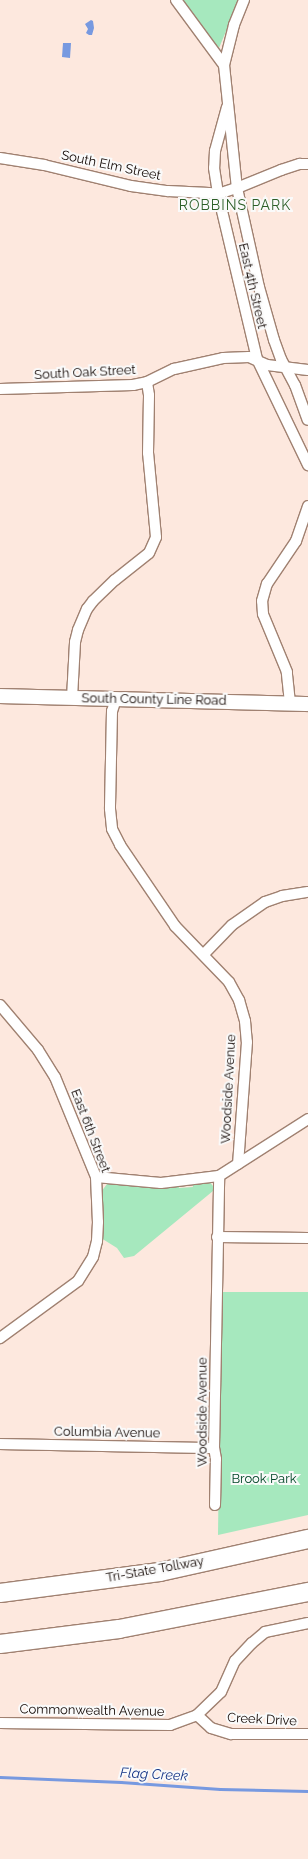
<!DOCTYPE html>
<html>
<head>
<meta charset="utf-8">
<style>
	body { margin:0 }
	#map { position:relative; width:308px; height:1859px; overflow:hidden; background:#fde8de; font-family:Raleway,sans-serif }
	div>[style] { position:absolute }
	.green>* { inset:0; background:#a6e8be }
	.water>* { inset:0; background:#7799e0 }
	.stream>* { height:2.5px; margin:-1.25px; padding:0 1.25px; transform-origin:1.25px; border-radius:1.25px; background:#7799e0 }
	.roads { filter:drop-shadow(1px 0 #a08171) drop-shadow(-1px 0 #a08171) drop-shadow(0 1px #a08171) drop-shadow(0 -1px #a08171) }
	.street>* { height:10px; margin:-5px; padding:0 5px; transform-origin:5px; border-radius:5px; background:#fff }
	.secondary>* { height:14px; margin:-7px; padding:0 7px; transform-origin:7px; border-radius:7px; background:#fff }
	.highway>* { height:18px; margin:-9px; padding:0 9px; transform-origin:9px; border-radius:9px; background:#fff }
	span { translate:-50% -50%; white-space:nowrap; text-align:center; line-height:1.15; -webkit-text-stroke:4px #fafafa; paint-order:stroke }
	.street-label { font-size:13px; color:#130804 }
	.park-label { font-size:13px; color:#004627 }
	.neighbourhood-label { font-size:14px; color:#2d5f28; letter-spacing:1px }
	.water-label { font-size:14px; color:#143486; font-style:italic }
</style>
</head>
<body>
<div id="map">
	<div class="green">
		<div style="clip-path:polygon(182px 0,239px 0,219px 48px,217px 47px)"></div>
		<div style="clip-path:polygon(208px 1180px,213px 1186px,213px 1191px,134px 1256px,124px 1258px,117px 1248px,101px 1238px,101px 1192px,107px 1184px,112px 1183px,145px 1186px,178px 1183px,179px 1188px,193px 1187px,192px 1182px)"></div>
		<div style="clip-path:polygon(221px 1292px,308px 1292px,308px 1515px,218px 1535px)"></div>
	</div>
	<div class="water">
		<div style="clip-path:polygon(91px 20px,93px 21px,94px 28px,92px 35px,89px 35px,86px 33px,88px 29px,85px 24px)"></div>
		<div style="clip-path:polygon(63px 43px,71px 43px,70px 58px,62px 57px)"></div>
	</div>
	<div class="stream">
		<div style="left:0;top:1777px;width:121px;rotate:2.4deg"></div>
		<div style="left:121px;top:1782px;width:99px;rotate:4deg"></div>
		<div style="left:220px;top:1789px;width:88px;rotate:1.3deg"></div>
	</div>
	<div class="roads">
		<div class="street">
			<div style="left:176px;top:0;width:81px;rotate:53.6deg"></div>
			<div style="left:244px;top:0;width:27px;rotate:112deg"></div>
			<div style="left:234px;top:25px;width:41px;rotate:104deg"></div>
			<div style="left:224px;top:65px;width:124px;rotate:84deg"></div>
			<div style="left:237px;top:188px;width:101px;rotate:77.5deg"></div>
			<div style="left:259px;top:287px;width:55px;rotate:74.2deg"></div>
			<div style="left:274px;top:340px;width:20px;rotate:70deg"></div>
			<div style="left:281px;top:359px;width:30px;rotate:62deg"></div>
			<div style="left:295px;top:385px;width:37px;rotate:70deg"></div>
			<div style="left:227px;top:107px;width:46px;rotate:105.3deg"></div>
			<div style="left:215px;top:151px;width:17px;rotate:93deg"></div>
			<div style="left:214px;top:168px;width:26px;rotate:81deg"></div>
			<div style="left:218px;top:194px;width:170px;rotate:76.7deg"></div>
			<div style="left:257px;top:359px;width:118px;rotate:64.3deg"></div>
			<div style="left:0;top:158px;width:45px;rotate:9deg"></div>
			<div style="left:44px;top:165px;width:89px;rotate:13.6deg"></div>
			<div style="left:131px;top:186px;width:37px;rotate:8deg"></div>
			<div style="left:168px;top:191px;width:41px;rotate:2.8deg"></div>
			<div style="left:209px;top:193px;width:9px;rotate:6deg"></div>
			<div style="left:218px;top:194px;width:20px;rotate:-18deg"></div>
			<div style="left:237px;top:188px;width:48px;rotate:-22.2deg"></div>
			<div style="left:281px;top:170px;width:20px;rotate:-18deg"></div>
			<div style="left:300px;top:164px;width:8px"></div>
			<div style="left:0;top:389px;width:133px;rotate:-1.7deg"></div>
			<div style="left:133px;top:385px;width:14px;rotate:-12deg"></div>
			<div style="left:147px;top:382px;width:30px;rotate:-26deg"></div>
			<div style="left:174px;top:369px;width:50px;rotate:-12.7deg"></div>
			<div style="left:223px;top:358px;width:26px;rotate:-2deg"></div>
			<div style="left:249px;top:357px;width:20px;rotate:24deg"></div>
			<div style="left:267px;top:365px;width:41px;rotate:7deg"></div>
			<div style="left:72px;top:698px;width:56px;rotate:-86.9deg"></div>
			<div style="left:75px;top:642px;width:12px;rotate:-76deg"></div>
			<div style="left:78px;top:630px;width:23px;rotate:-67deg"></div>
			<div style="left:87px;top:609px;width:10px;rotate:-53deg"></div>
			<div style="left:93px;top:601px;width:30px;rotate:-44deg"></div>
			<div style="left:115px;top:580px;width:43px;rotate:-38.5deg"></div>
			<div style="left:149px;top:553px;width:17px;rotate:-66deg"></div>
			<div style="left:156px;top:537px;width:84px;rotate:-95.4deg"></div>
			<div style="left:148px;top:453px;width:58px;rotate:-89deg"></div>
			<div style="left:149px;top:395px;width:13px;rotate:-99deg"></div>
			<div style="left:116px;top:699px;width:13px;rotate:108deg"></div>
			<div style="left:112px;top:711px;width:98px;rotate:91.2deg"></div>
			<div style="left:110px;top:809px;width:20px;rotate:84deg"></div>
			<div style="left:112px;top:829px;width:18px;rotate:63deg"></div>
			<div style="left:120px;top:845px;width:98px;rotate:55.8deg"></div>
			<div style="left:175px;top:926px;width:78px;rotate:46deg"></div>
			<div style="left:229px;top:982px;width:21px;rotate:61deg"></div>
			<div style="left:239px;top:1000px;width:22px;rotate:74deg"></div>
			<div style="left:245px;top:1021px;width:21px;rotate:85deg"></div>
			<div style="left:247px;top:1042px;width:122px;rotate:94.2deg"></div>
			<div style="left:290px;top:703px;width:31px;rotate:-96deg"></div>
			<div style="left:287px;top:672px;width:63px;rotate:-112.5deg"></div>
			<div style="left:263px;top:614px;width:13px;rotate:-94deg"></div>
			<div style="left:262px;top:601px;width:18px;rotate:-74deg"></div>
			<div style="left:267px;top:584px;width:52px;rotate:-56deg"></div>
			<div style="left:296px;top:541px;width:37px;rotate:-71deg"></div>
			<div style="left:204px;top:954px;width:40px;rotate:-46deg"></div>
			<div style="left:232px;top:925px;width:40px;rotate:-34.9deg"></div>
			<div style="left:265px;top:902px;width:18px;rotate:-19deg"></div>
			<div style="left:282px;top:896px;width:26px;rotate:-9deg"></div>
			<div style="left:0;top:1005px;width:59px;rotate:49.8deg"></div>
			<div style="left:38px;top:1050px;width:32px;rotate:58deg"></div>
			<div style="left:55px;top:1077px;width:108px;rotate:67.7deg"></div>
			<div style="left:96px;top:1177px;width:45px;rotate:87.5deg"></div>
			<div style="left:98px;top:1222px;width:19px;rotate:93deg"></div>
			<div style="left:97px;top:1241px;width:16px;rotate:104deg"></div>
			<div style="left:93px;top:1257px;width:28px;rotate:122deg"></div>
			<div style="left:78px;top:1281px;width:97px;rotate:143.8deg"></div>
			<div style="left:96px;top:1177px;width:65px;rotate:5.3deg"></div>
			<div style="left:161px;top:1183px;width:58px;rotate:-6.9deg"></div>
			<div style="left:219px;top:1176px;width:106px;rotate:-32.6deg"></div>
			<div style="left:217px;top:1237px;width:91px;rotate:0.6deg"></div>
			<div style="left:0;top:1444px;width:214px;rotate:1.1deg"></div>
			<div style="left:215px;top:1505px;width:46px;rotate:-88.8deg"></div>
			<div style="left:216px;top:1459px;width:11px;rotate:-100deg"></div>
			<div style="left:214px;top:1448px;width:272px;rotate:-88.9deg"></div>
			<div style="left:197px;top:1715px;width:19px;rotate:43deg"></div>
			<div style="left:211px;top:1728px;width:21px;rotate:17deg"></div>
			<div style="left:231px;top:1734px;width:77px"></div>
			<div style="left:0;top:1723px;width:170px;rotate:0.7deg"></div>
			<div style="left:170px;top:1725px;width:29px;rotate:-20deg"></div>
			<div style="left:197px;top:1715px;width:33px;rotate:-44deg"></div>
			<div style="left:221px;top:1692px;width:34px;rotate:-66deg"></div>
			<div style="left:235px;top:1661px;width:25px;rotate:-47deg"></div>
			<div style="left:252px;top:1643px;width:17px;rotate:-40deg"></div>
			<div style="left:265px;top:1632px;width:44px;rotate:-11.8deg"></div>
		</div>
		<div class="secondary">
			<div style="left:0;top:696px;width:308px;rotate:1.5deg"></div>
		</div>
		<div class="highway">
			<div style="left:0;top:1593px;width:161px;rotate:-7.5deg"></div>
			<div style="left:160px;top:1572px;width:152px;rotate:-12.6deg"></div>
			<div style="left:0;top:1644px;width:120px;rotate:-7.2deg"></div>
			<div style="left:119px;top:1629px;width:193px;rotate:-11.1deg"></div>
		</div>
	</div>
	<div class="street-label">
		<span style="left:111px;top:166px;rotate:12deg">South Elm Street</span>
		<span style="left:252px;top:286px;rotate:77deg">East 4th Street</span>
		<span style="left:85px;top:373px;rotate:-3deg">South Oak Street</span>
		<span style="left:154px;top:700px;rotate:1deg">South County Line Road</span>
		<span style="left:229px;top:1089px;rotate:-87deg">Woodside Avenue</span>
		<span style="left:90px;top:1131px;rotate:69deg">East 6th Street</span>
		<span style="left:203px;top:1412px;rotate:-90deg">Woodside Avenue</span>
		<span style="left:107px;top:1433px;rotate:1deg">Columbia Avenue</span>
		<span style="left:155px;top:1570px;rotate:-10deg">Tri-State Tollway</span>
		<span style="left:92px;top:1711px;rotate:1deg">Commonwealth Avenue</span>
		<span style="left:262px;top:1720px;rotate:3deg">Creek Drive</span>
	</div>
	<div class="park-label">
		<span style="left:264px;top:1479px">Brook Park</span>
	</div>
	<div class="neighbourhood-label">
		<span style="left:235px;top:205px">ROBBINS PARK</span>
	</div>
	<div class="water-label">
		<span style="left:154px;top:1774px;rotate:3deg">Flag Creek</span>
	</div>
</div>
</body>
</html>
